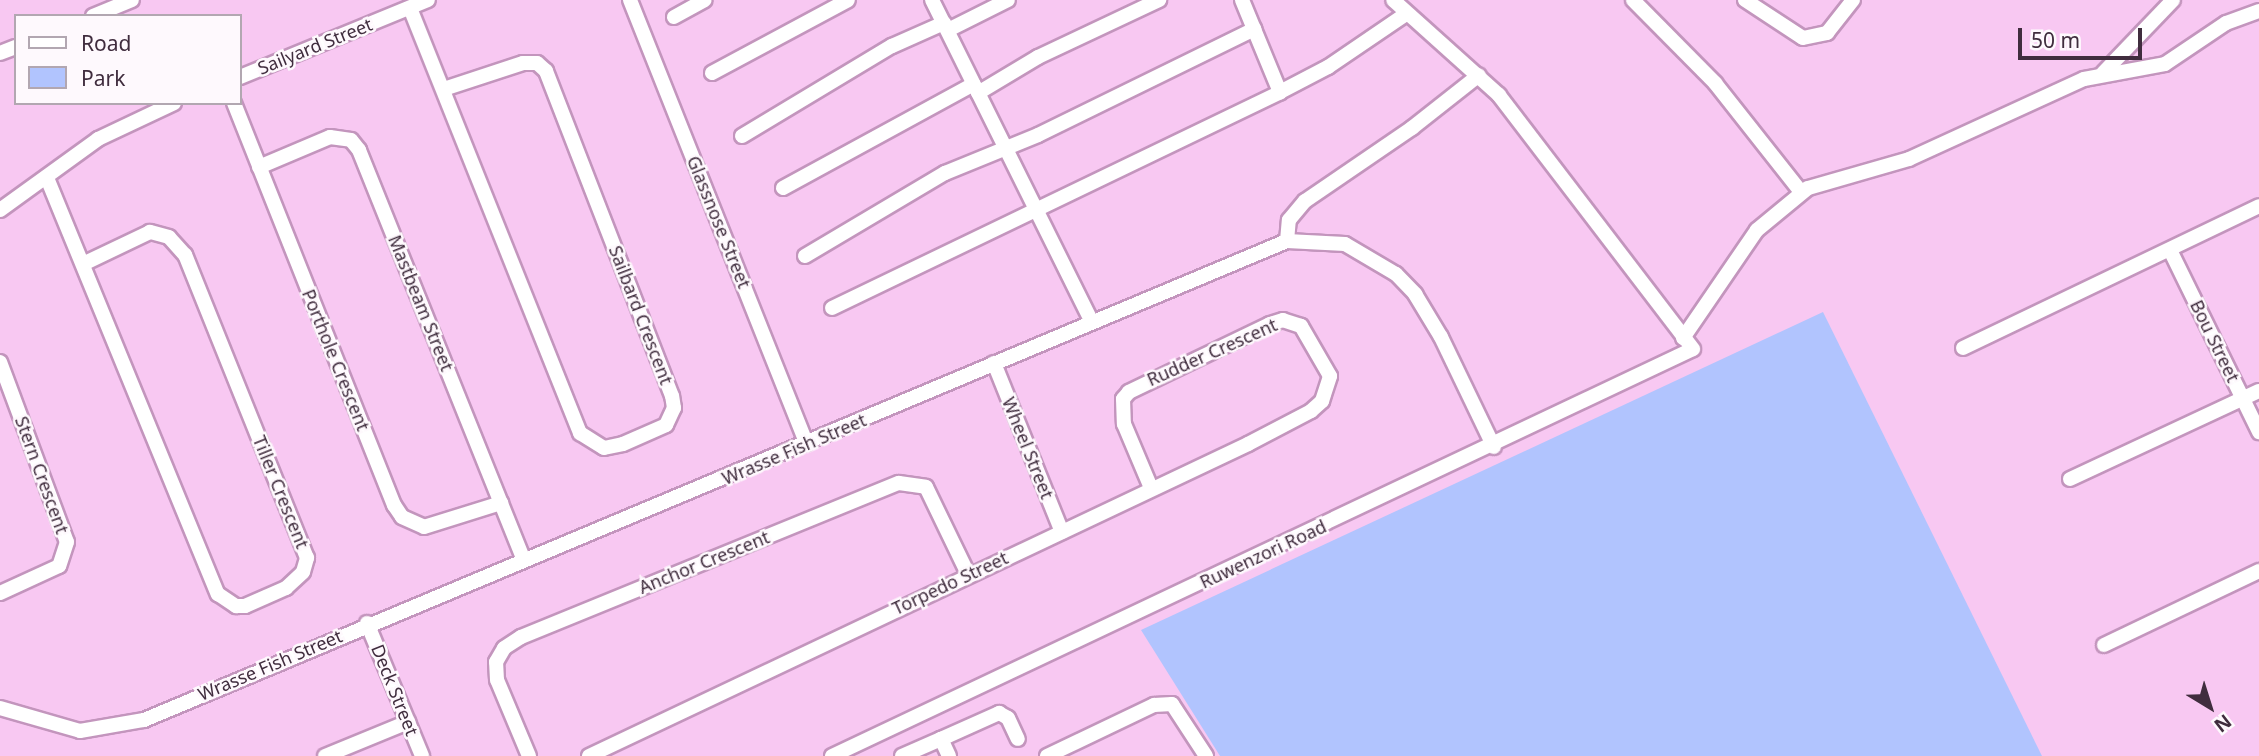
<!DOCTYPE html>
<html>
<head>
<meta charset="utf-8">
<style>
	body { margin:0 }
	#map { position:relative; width:2259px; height:756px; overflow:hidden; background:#f8c8f2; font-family:"Noto Sans",sans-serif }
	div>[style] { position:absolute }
	.green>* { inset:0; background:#b1c4fe }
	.roads { filter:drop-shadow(2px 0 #c395bd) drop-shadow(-2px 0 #c395bd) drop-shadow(0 2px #c395bd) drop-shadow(0 -2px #c395bd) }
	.minor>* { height:14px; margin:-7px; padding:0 7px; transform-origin:7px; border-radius:7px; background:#fff }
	span { translate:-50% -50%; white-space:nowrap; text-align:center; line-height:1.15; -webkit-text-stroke:5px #fef9fd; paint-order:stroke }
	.street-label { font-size:18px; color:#402d3e }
	.legend { position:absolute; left:14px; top:14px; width:228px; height:91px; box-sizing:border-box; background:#fef9fd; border:2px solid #b2a7b1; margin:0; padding:9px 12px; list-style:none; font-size:21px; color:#402d3e }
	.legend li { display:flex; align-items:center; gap:14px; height:35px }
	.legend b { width:35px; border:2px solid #b2a7b1 }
	.north { position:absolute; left:2175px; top:672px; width:70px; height:70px; -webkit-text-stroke:5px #fef9fd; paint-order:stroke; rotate:142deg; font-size:19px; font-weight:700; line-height:28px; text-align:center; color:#402d3e }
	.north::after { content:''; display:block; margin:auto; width:24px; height:32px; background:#402d3e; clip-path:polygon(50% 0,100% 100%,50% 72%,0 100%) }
	.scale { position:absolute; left:2018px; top:28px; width:124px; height:32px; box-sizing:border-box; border:4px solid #402d3e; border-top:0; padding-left:9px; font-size:21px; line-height:24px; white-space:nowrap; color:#402d3e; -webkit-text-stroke:5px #fef9fd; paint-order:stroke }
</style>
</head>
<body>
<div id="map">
	<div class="green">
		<div style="clip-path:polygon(1823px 312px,2042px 756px,1220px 756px,1141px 630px)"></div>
	</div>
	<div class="roads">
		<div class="minor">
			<div style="left:630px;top:0;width:477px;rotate:68.3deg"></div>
			<div style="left:932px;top:0;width:360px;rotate:63.6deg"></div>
			<div style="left:1242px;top:0;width:100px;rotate:67.6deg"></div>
			<div style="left:1633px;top:0;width:117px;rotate:45.3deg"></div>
			<div style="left:1715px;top:83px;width:139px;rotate:51.7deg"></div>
			<div style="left:1745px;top:0;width:69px;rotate:33.2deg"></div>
			<div style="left:1803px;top:38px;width:25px;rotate:-12deg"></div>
			<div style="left:1827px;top:33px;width:42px;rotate:-51.8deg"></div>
			<div style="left:410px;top:8px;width:458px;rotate:68.2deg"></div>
			<div style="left:580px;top:433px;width:28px;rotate:32deg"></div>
			<div style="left:604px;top:448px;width:19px;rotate:-12deg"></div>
			<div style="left:623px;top:444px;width:47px;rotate:-23.8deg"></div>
			<div style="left:666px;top:425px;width:19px;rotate:-65deg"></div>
			<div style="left:674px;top:408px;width:12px;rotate:-99deg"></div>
			<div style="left:672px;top:396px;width:349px;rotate:-111.2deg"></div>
			<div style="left:546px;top:71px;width:12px;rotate:-138deg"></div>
			<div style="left:537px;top:63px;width:14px;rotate:180deg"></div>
			<div style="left:523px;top:63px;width:83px;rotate:161.8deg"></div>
			<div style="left:93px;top:16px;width:42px;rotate:-22.3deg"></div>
			<div style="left:674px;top:17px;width:35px;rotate:-29deg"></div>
			<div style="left:948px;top:30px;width:67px;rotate:-26.6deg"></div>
			<div style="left:0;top:53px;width:17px;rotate:-21deg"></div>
			<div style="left:712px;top:73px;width:154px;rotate:-28.2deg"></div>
			<div style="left:2103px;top:73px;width:101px;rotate:-46.2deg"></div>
			<div style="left:240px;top:77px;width:203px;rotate:-22.3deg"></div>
			<div style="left:978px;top:93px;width:70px;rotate:-31deg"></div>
			<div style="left:1038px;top:57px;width:134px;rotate:-25.2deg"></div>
			<div style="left:234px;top:103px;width:433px;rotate:68.3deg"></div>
			<div style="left:394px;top:505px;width:14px;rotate:56deg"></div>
			<div style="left:402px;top:517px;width:24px;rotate:24deg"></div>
			<div style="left:424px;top:527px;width:81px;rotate:-17.3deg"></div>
			<div style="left:742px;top:136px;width:175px;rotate:-31deg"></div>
			<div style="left:892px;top:46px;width:57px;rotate:-23.9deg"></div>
			<div style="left:259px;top:167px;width:77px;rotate:-22.9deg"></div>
			<div style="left:330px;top:137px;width:21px;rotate:8deg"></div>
			<div style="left:351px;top:140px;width:13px;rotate:51deg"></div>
			<div style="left:359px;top:150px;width:442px;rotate:68.1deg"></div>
			<div style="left:47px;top:178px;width:450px;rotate:67.7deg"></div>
			<div style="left:218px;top:594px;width:22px;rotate:34deg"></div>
			<div style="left:236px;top:606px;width:9px"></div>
			<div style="left:245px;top:606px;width:45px;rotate:-23.7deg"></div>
			<div style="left:286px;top:588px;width:23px;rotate:-43deg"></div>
			<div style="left:303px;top:572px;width:15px;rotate:-74deg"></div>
			<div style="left:307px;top:558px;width:327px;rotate:-111.9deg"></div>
			<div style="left:185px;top:255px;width:24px;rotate:-132deg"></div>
			<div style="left:169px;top:237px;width:20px;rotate:-165deg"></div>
			<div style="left:150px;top:232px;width:74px;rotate:154.5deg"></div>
			<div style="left:783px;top:188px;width:217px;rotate:-28.6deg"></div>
			<div style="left:0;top:210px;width:121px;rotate:-35.9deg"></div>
			<div style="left:98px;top:139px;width:84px;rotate:-25.3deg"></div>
			<div style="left:1287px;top:241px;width:21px;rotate:-85deg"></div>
			<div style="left:1289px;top:220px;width:25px;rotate:-50deg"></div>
			<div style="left:1305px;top:201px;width:130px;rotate:-34.3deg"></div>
			<div style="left:1412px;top:128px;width:85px;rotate:-38.3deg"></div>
			<div style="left:2170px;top:250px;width:203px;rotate:63.9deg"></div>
			<div style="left:805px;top:256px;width:163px;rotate:-30.7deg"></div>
			<div style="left:945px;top:173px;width:100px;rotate:-22.2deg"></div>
			<div style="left:1038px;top:135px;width:241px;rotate:-26.1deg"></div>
			<div style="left:832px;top:308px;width:497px;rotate:-25.7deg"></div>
			<div style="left:1280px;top:92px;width:54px;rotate:-27.5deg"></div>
			<div style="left:1328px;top:67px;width:94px;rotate:-34.2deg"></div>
			<div style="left:1683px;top:338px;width:131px;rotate:-55.6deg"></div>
			<div style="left:1757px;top:230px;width:66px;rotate:-39.5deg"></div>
			<div style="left:1808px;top:188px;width:105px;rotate:-16deg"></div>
			<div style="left:1909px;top:159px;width:192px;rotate:-24.6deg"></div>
			<div style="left:2084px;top:79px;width:82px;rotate:-10.5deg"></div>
			<div style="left:2165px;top:64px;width:73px;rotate:-33.9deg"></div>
			<div style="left:2226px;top:23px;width:35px;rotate:-20deg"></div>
			<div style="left:1963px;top:348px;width:328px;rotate:-25.6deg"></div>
			<div style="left:0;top:362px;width:192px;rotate:69.6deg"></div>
			<div style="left:67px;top:542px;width:25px;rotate:108deg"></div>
			<div style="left:59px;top:566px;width:65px;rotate:155.4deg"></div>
			<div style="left:994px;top:363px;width:182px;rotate:68.1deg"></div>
			<div style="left:2070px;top:479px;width:208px;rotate:-25deg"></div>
			<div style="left:367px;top:623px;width:144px;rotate:67.5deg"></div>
			<div style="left:2104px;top:645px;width:172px;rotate:-25.5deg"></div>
			<div style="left:0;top:708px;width:83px;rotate:16deg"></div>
			<div style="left:80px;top:731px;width:65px;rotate:-9.8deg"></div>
			<div style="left:144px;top:720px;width:1239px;rotate:-22.74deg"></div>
			<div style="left:1287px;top:241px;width:58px;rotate:3deg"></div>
			<div style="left:1345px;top:244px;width:59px;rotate:30.5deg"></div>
			<div style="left:1396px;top:274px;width:28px;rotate:46deg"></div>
			<div style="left:1415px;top:294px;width:50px;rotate:58.8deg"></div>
			<div style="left:1441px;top:337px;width:122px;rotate:64.3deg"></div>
			<div style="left:325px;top:756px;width:90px;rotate:-22.3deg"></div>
			<div style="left:529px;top:756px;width:82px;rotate:-112.8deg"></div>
			<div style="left:497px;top:680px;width:18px;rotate:-93deg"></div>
			<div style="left:496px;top:662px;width:16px;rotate:-60deg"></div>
			<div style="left:504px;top:648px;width:20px;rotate:-33deg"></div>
			<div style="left:521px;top:637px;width:408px;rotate:-22.2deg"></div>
			<div style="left:899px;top:483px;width:27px;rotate:8deg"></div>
			<div style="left:926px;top:487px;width:97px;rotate:64.2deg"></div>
			<div style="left:589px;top:756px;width:729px;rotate:-25.33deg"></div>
			<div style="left:1248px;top:444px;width:71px;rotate:-27.6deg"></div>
			<div style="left:1311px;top:411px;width:15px;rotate:-42deg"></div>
			<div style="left:1322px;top:401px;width:26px;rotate:-72deg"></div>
			<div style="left:1330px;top:376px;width:58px;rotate:-120.1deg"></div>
			<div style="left:1301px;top:326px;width:19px;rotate:-162deg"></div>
			<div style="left:1283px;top:320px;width:14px;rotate:163deg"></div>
			<div style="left:1270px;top:324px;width:157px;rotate:154.3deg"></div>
			<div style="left:1129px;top:392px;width:9px;rotate:131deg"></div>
			<div style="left:1123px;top:399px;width:25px;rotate:88deg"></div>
			<div style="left:1124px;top:424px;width:69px;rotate:67.1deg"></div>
			<div style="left:832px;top:756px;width:952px;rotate:-25.3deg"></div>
			<div style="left:1693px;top:349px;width:320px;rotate:-127.4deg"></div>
			<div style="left:1499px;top:95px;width:142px;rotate:-138.1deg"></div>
			<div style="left:902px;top:756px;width:43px;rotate:-23.6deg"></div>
			<div style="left:949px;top:756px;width:19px;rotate:-115deg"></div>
			<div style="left:941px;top:739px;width:64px;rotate:-24.1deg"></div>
			<div style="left:999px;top:713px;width:10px;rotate:29deg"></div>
			<div style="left:1008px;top:718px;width:23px;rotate:65deg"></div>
			<div style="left:1047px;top:756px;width:119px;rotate:-25.5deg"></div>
			<div style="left:1154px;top:705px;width:18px;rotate:-3deg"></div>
			<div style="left:1172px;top:704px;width:62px;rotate:56.8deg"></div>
		</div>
	</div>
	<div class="street-label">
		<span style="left:315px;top:46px;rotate:-22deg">Sailyard Street</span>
		<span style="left:719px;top:222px;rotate:68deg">Glassnose Street</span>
		<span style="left:421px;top:303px;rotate:68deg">Mastbeam Street</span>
		<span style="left:641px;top:315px;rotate:69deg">Sailbard Crescent</span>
		<span style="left:2215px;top:341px;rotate:64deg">Bou Street</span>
		<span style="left:1212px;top:352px;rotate:-24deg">Rudder Crescent</span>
		<span style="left:336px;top:360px;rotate:68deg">Porthole Crescent</span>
		<span style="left:1028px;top:448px;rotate:68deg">Wheel Street</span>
		<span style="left:794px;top:449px;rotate:-23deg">Wrasse Fish Street</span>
		<span style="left:42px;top:475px;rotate:70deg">Stern Crescent</span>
		<span style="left:281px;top:492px;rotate:68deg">Tiller Crescent</span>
		<span style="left:1263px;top:554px;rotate:-25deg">Ruwenzori Road</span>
		<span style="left:704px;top:562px;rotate:-22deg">Anchor Crescent</span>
		<span style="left:950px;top:583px;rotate:-25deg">Torpedo Street</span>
		<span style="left:270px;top:665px;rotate:-23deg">Wrasse Fish Street</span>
		<span style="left:395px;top:690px;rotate:68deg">Deck Street</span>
	</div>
	<ul class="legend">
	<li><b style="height:9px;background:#fff"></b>Road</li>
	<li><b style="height:19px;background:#b1c4fe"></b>Park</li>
	</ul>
	<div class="north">N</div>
	<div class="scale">50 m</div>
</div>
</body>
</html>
